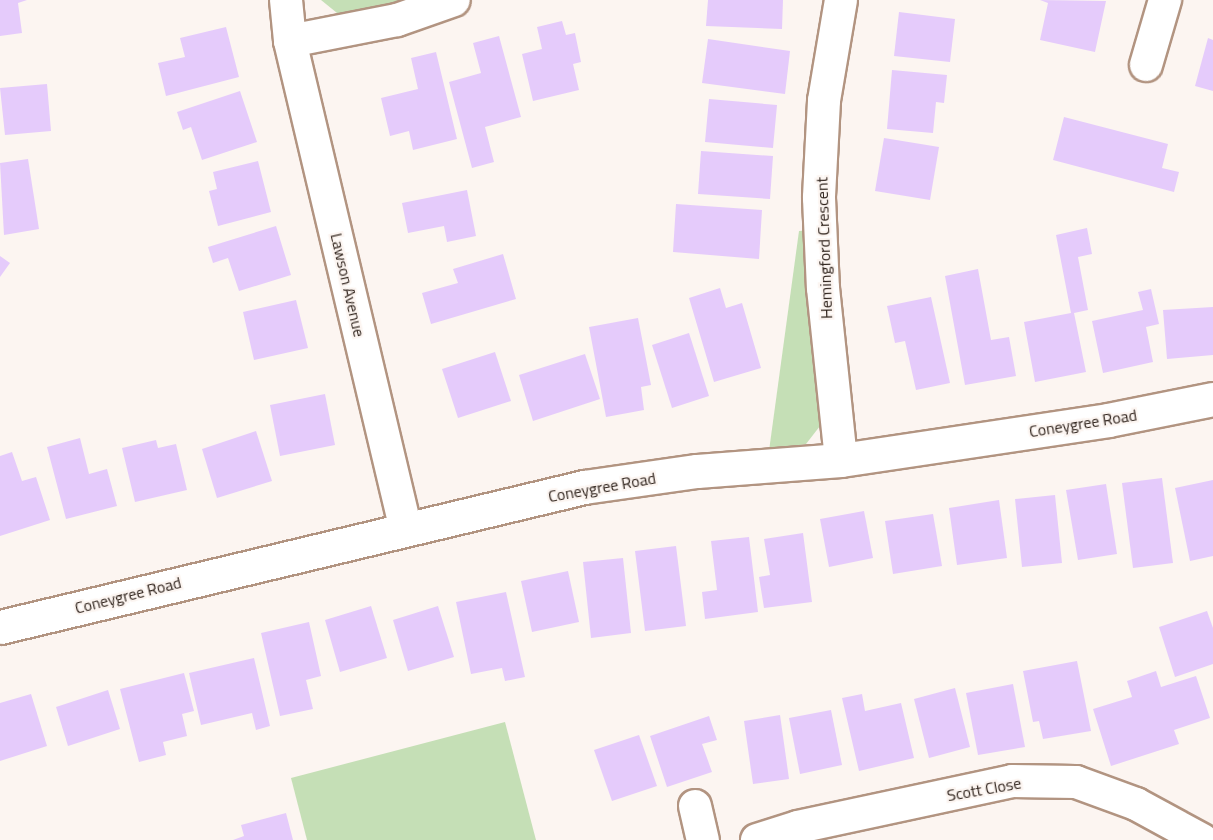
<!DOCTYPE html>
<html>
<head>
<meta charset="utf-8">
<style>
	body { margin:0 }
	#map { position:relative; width:1213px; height:840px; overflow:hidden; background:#fcf5f1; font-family:"Titillium Web",sans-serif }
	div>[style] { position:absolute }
	.green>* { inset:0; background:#c5dfb6 }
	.building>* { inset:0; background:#e5cbfb }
	.roads { filter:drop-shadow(2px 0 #b29481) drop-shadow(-2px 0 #b29481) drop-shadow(0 2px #b29481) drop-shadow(0 -2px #b29481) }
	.street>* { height:32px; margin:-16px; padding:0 16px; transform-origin:16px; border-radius:16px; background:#fff }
	.secondary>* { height:33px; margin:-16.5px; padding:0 16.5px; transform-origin:16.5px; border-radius:16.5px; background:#fff }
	span { translate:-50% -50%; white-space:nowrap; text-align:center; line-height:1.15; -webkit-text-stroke:4.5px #fcf5f1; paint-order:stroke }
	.street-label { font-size:16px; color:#30241d }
</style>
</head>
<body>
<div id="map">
	<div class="green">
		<div style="clip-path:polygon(321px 0,424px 0,342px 17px)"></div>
		<div style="clip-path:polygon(812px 230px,827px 417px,806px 444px,769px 451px,799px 231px)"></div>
		<div style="clip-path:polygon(505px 722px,536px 840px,307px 840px,291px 778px)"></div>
	</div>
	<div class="building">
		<div style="clip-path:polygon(0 0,27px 0,18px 3px,22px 33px,0 36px)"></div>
		<div style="clip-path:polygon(708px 0,783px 0,782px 29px,706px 26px)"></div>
		<div style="clip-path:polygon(1040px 0,1106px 1px,1095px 52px,1040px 40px,1048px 3px)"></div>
		<div style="clip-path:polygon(899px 12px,955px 19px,950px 62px,894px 56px)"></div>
		<div style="clip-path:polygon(562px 21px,566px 35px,575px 33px,581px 62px,573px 64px,579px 90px,533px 101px,522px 54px,542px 49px,537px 27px)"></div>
		<div style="clip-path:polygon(226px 27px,239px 77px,166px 96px,158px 63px,185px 57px,180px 38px)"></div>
		<div style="clip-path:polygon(499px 36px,521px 117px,485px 127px,494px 162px,472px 168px,449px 82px,481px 73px,473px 43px)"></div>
		<div style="clip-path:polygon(1208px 38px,1213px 40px,1213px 91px,1195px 86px)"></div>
		<div style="clip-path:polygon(708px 39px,790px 51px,785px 94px,702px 83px)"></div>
		<div style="clip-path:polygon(436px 52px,457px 139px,413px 150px,409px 131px,390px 136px,381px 98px,418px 89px,411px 58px)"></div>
		<div style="clip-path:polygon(892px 70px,947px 75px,944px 103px,936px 102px,933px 133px,887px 129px)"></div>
		<div style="clip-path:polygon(47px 84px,51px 131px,5px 135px,0 88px)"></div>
		<div style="clip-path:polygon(240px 91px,257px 142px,202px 160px,191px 127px,183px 130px,177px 112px)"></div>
		<div style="clip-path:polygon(709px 99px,777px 105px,773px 148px,705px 142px)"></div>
		<div style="clip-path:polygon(1064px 117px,1168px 144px,1162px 168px,1179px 172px,1174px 192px,1053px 160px)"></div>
		<div style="clip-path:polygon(884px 138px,939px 147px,930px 200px,875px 191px)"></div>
		<div style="clip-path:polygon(701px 151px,773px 156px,770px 199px,698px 194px)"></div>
		<div style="clip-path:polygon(28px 159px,39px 229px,4px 235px,0 163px)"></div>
		<div style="clip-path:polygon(258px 161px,271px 212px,218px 226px,209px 191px,217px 189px,213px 172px)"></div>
		<div style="clip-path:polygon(467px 190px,476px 236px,447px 242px,444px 226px,408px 233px,402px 203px)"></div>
		<div style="clip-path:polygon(676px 204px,762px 210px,759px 259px,673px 252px)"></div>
		<div style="clip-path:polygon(276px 226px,291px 275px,239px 291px,228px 258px,213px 263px,208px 247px)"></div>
		<div style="clip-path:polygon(1087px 228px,1092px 254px,1078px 257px,1088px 310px,1074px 313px,1086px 372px,1035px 382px,1024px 322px,1071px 313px,1056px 235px)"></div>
		<div style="clip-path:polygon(503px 254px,516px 299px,431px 324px,422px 293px,458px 283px,453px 269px)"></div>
		<div style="clip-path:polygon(0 256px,10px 263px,0 277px)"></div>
		<div style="clip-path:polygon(978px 269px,991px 340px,1009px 337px,1016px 376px,965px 385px,945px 276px)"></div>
		<div style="clip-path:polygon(720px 288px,726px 308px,742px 303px,761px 368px,714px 382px,689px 298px)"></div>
		<div style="clip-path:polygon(1151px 289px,1159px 324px,1146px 327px,1153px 362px,1103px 373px,1092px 321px,1143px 310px,1138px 292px)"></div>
		<div style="clip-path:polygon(931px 297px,950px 383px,916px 390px,905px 341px,895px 343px,887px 306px)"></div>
		<div style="clip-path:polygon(296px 300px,308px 348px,254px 360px,243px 312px)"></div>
		<div style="clip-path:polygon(1213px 307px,1213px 355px,1167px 359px,1163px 310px)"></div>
		<div style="clip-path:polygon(638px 318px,651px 385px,641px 387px,644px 410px,606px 417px,589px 327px)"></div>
		<div style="clip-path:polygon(689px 333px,709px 396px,672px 408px,652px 345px)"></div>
		<div style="clip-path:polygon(495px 352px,511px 401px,458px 418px,442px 369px)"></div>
		<div style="clip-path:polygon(585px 354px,600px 399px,533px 421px,519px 375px)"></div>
		<div style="clip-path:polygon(325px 394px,335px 445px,280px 456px,270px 405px)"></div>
		<div style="clip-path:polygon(256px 431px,272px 481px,217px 498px,202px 449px)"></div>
		<div style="clip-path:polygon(80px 438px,89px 474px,107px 469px,117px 506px,66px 519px,47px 447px)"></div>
		<div style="clip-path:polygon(156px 440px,158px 448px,176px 444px,187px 490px,135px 502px,122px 448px)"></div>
		<div style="clip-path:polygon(12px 452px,22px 481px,36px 477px,50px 520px,0 536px,0 456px)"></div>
		<div style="clip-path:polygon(1162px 478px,1173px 563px,1133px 568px,1122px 483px)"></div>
		<div style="clip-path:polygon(1213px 480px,1213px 556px,1190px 561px,1175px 488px)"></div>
		<div style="clip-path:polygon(1106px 484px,1117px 554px,1078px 560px,1066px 490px)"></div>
		<div style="clip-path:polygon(1055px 495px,1062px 563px,1022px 567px,1015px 499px)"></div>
		<div style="clip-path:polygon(999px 500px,1007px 558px,957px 565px,949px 508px)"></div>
		<div style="clip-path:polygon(864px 511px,873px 558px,829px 567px,820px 519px)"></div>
		<div style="clip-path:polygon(933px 514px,942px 566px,893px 574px,885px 521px)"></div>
		<div style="clip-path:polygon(803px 533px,812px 602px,764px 608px,759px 577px,770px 575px,764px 539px)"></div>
		<div style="clip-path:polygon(749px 537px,758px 612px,705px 619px,702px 592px,717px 590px,711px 541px)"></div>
		<div style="clip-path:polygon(676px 546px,686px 626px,645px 631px,635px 551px)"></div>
		<div style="clip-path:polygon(623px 558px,631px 633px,591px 638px,583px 562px)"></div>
		<div style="clip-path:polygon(568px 571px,579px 622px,532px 632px,521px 581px)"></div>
		<div style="clip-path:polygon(506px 592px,525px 677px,505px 681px,502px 668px,471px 674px,456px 602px)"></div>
		<div style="clip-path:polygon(371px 606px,387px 658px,340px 672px,325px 620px)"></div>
		<div style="clip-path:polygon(438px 606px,454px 657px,408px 671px,393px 620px)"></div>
		<div style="clip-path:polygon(1207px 611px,1213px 628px,1213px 664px,1175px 677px,1159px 627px)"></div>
		<div style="clip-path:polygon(309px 622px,321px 676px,306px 680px,313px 709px,280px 716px,261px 633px)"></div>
		<div style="clip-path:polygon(254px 658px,270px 726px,256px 730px,252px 713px,201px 725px,189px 673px)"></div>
		<div style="clip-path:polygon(1077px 661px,1091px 731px,1043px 739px,1039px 721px,1033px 722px,1023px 671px)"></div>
		<div style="clip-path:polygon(1156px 671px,1161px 687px,1196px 676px,1210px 718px,1174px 730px,1179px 744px,1111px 766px,1093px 709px,1132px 697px,1127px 681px)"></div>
		<div style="clip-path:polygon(184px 673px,194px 711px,182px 714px,187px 736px,163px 742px,166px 755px,139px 762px,120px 689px)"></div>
		<div style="clip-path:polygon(1013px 684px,1025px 747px,978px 755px,966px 693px)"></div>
		<div style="clip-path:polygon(955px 688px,970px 747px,929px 758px,914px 699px)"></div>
		<div style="clip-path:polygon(108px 690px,120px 729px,68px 746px,56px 707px)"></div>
		<div style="clip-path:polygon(31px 694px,47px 746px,0 761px,0 703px)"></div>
		<div style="clip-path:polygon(862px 694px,865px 711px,901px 703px,914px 758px,859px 771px,842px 698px)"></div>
		<div style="clip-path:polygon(831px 710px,842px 765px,800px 774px,789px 718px)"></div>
		<div style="clip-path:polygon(780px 715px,789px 779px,753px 784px,744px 721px)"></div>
		<div style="clip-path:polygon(709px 716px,717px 740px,702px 744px,712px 772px,667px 787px,650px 736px)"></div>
		<div style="clip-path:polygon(639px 735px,657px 786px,612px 801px,594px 750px)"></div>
		<div style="clip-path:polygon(286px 813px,293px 840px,233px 840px,244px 836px,241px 825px)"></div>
	</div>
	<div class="roads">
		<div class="street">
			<div style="left:286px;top:0;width:41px;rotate:84.4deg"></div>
			<div style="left:290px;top:41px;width:503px;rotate:76.66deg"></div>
			<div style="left:841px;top:0;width:102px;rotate:99.6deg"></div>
			<div style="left:824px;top:101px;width:97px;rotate:93deg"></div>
			<div style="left:819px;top:198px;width:90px;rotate:87.5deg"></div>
			<div style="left:823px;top:288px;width:173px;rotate:84deg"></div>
			<div style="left:290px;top:41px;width:109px;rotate:-11.1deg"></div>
			<div style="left:397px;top:20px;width:60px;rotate:-19.3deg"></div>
			<div style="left:1146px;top:65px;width:68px;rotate:-73.7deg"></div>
			<div style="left:695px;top:806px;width:35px;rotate:77deg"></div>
			<div style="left:757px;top:840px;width:43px;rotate:-17.6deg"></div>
			<div style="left:798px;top:827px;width:219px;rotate:-12.1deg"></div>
			<div style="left:1012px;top:781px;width:64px;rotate:0.9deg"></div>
			<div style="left:1076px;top:782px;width:64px;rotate:20.1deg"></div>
			<div style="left:1136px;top:804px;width:75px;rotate:28.6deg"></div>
		</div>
		<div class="secondary">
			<div style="left:0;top:627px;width:601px;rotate:-13.48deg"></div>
			<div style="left:584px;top:487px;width:114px;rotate:-8.1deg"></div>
			<div style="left:697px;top:471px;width:144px;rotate:-4.4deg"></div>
			<div style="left:841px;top:460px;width:270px;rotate:-8.5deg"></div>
			<div style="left:1108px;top:420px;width:107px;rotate:-11.3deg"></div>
		</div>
	</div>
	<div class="street-label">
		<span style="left:824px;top:248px;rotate:-92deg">Hemingford Crescent</span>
		<span style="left:348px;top:285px;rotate:77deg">Lawson Avenue</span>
		<span style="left:1083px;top:423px;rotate:-9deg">Coneygree Road</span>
		<span style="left:602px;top:487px;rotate:-10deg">Coneygree Road</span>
		<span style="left:128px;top:595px;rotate:-14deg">Coneygree Road</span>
		<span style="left:984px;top:789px;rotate:-10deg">Scott Close</span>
	</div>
</div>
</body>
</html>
